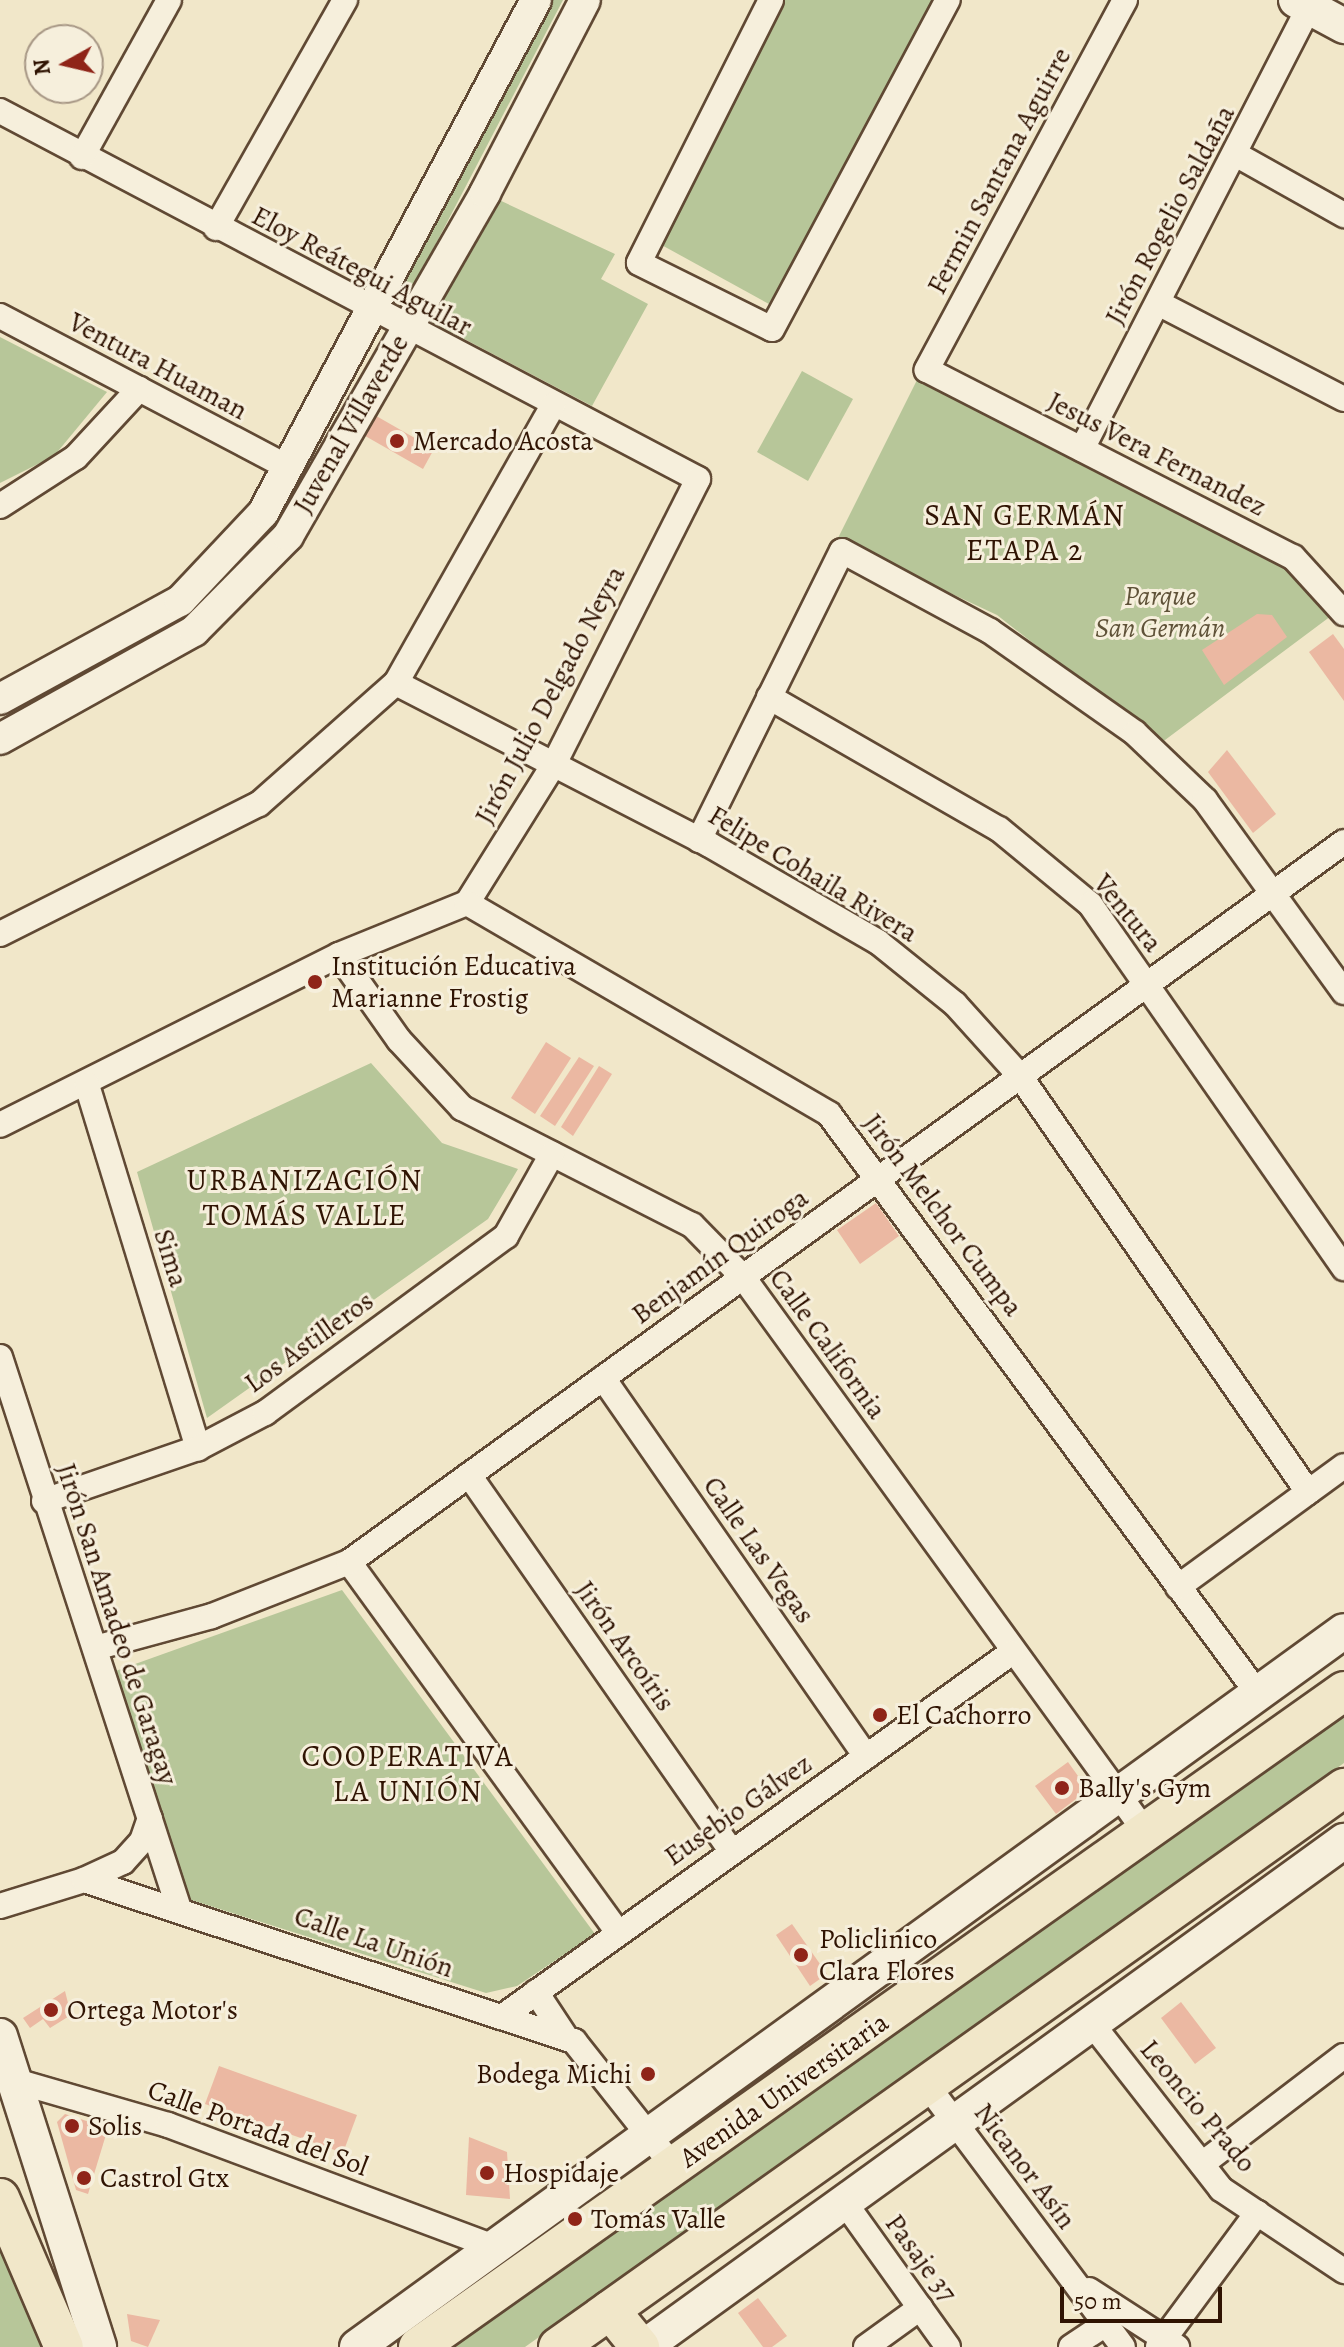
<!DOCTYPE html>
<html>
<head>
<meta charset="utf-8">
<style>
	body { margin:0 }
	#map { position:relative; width:1344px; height:2347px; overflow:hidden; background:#f1e7c9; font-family:Alegreya,serif }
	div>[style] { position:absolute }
	.green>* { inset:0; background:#b7c699 }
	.building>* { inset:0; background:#ebb8a2 }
	.roads { filter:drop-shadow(2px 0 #604934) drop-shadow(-2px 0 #604934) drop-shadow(0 2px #604934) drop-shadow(0 -2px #604934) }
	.minor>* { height:24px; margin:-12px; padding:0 12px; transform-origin:12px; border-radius:12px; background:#f6efdc }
	.tertiary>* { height:30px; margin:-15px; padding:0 15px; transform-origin:15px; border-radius:15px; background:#f6efdc }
	.secondary>* { height:34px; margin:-17px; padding:0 17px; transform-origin:17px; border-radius:17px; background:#f6efdc }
	.primary>* { height:38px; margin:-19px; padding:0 19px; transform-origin:19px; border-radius:19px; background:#f1e7c9 }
	.dots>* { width:22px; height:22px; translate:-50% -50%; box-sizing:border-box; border:4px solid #f6efdc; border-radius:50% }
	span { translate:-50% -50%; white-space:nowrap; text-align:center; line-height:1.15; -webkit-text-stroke:6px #f6efdc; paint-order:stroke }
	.street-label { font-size:28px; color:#301403 }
	.poi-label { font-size:28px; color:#301403 }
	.left { translate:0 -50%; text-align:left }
	.right { translate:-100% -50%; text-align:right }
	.park-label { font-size:28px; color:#5f5238; font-style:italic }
	.neighbourhood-label { font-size:30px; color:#301403; letter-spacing:2px }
	.north { position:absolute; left:24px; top:24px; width:80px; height:80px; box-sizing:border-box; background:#f6efdc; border:2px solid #a79785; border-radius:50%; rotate:262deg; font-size:22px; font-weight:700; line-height:32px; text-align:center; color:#301403 }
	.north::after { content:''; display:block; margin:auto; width:28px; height:36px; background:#8f2418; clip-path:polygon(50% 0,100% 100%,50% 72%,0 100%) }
	.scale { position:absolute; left:1060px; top:2287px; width:162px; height:36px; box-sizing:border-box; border:4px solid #301403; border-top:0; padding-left:10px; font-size:24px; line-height:28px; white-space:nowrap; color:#301403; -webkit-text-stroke:6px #f6efdc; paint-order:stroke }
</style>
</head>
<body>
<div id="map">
	<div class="green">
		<div style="clip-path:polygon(548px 0,563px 0,406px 301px,395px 297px)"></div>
		<div style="clip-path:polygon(782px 0,939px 0,769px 304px,658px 243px)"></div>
		<div style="clip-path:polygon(497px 199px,615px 254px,601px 279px,648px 304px,592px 406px,430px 321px)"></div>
		<div style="clip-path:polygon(0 337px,107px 392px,54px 456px,0 483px)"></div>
		<div style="clip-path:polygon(802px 371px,853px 399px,808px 481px,757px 452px)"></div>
		<div style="clip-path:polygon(919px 376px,1285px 560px,1331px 616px,1161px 743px,997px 615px,837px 540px)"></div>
		<div style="clip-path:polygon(371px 1063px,442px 1143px,518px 1169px,488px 1219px,207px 1418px,137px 1172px)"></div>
		<div style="clip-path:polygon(342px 1590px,595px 1934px,517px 1986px,486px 1993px,188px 1899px,110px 1673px)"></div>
		<div style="clip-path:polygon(1344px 1716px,1344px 1763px,525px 2347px,448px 2347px)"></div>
		<div style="clip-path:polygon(0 2233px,47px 2347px,0 2347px)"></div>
	</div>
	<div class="building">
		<div style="clip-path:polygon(371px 413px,434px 449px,423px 469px,360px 433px)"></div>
		<div style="clip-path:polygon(1257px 614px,1272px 615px,1287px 637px,1224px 685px,1202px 650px)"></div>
		<div style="clip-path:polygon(1333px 634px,1344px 649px,1344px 701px,1309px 652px)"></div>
		<div style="clip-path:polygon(1227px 750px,1276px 814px,1253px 833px,1208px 772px)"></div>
		<div style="clip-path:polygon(546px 1042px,571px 1058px,535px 1114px,511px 1098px)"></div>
		<div style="clip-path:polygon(579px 1057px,594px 1066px,555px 1126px,540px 1116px)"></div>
		<div style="clip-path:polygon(599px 1066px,612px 1074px,573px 1136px,561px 1127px)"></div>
		<div style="clip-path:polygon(876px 1203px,899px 1236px,860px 1264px,837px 1230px)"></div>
		<div style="clip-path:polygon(1068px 1762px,1088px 1790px,1056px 1814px,1035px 1786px)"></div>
		<div style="clip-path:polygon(792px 1924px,827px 1974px,810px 1986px,776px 1935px)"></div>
		<div style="clip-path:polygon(65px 1991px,71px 2015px,50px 2028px,43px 2019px,30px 2028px,23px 2018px)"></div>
		<div style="clip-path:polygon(1181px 2002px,1216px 2048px,1195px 2064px,1161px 2018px)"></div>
		<div style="clip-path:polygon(219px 2066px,357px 2115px,343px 2153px,205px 2104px)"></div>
		<div style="clip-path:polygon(65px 2114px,108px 2128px,88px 2194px,76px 2190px,57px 2122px)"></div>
		<div style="clip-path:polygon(469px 2137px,507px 2152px,510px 2199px,466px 2195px)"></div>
		<div style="clip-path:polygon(758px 2298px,787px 2336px,772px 2347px,763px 2347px,738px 2313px)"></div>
		<div style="clip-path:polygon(127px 2314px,160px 2320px,148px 2347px,131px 2341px)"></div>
	</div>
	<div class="roads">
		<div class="minor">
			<div style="left:771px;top:0;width:294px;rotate:116.7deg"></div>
			<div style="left:639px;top:263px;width:148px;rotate:26.4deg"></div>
			<div style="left:772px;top:329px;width:373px;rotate:-61.9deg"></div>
			<div style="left:1125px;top:0;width:420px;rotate:118.2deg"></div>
			<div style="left:927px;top:370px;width:411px;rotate:27.1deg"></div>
			<div style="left:1293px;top:557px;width:76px;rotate:47.7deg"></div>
			<div style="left:0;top:111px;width:789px;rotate:27.8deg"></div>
			<div style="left:698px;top:479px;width:319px;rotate:116.8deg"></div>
			<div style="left:554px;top:764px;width:164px;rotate:122deg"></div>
			<div style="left:467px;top:903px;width:138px;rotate:157.9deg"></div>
			<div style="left:339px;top:955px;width:379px;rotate:153.4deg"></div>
			<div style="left:1237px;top:155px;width:123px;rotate:29.3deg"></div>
			<div style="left:82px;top:157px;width:179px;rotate:-61deg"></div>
			<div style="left:216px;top:228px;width:262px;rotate:-60.5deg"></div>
			<div style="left:1158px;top:303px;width:209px;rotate:27.3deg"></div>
			<div style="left:0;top:316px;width:327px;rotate:27.7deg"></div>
			<div style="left:1082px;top:449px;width:496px;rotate:-62.8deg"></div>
			<div style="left:0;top:506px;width:90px;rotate:-32.8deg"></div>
			<div style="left:76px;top:457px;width:93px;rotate:-47.2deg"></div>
			<div style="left:396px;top:683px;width:353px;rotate:27.3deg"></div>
			<div style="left:710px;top:845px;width:194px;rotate:30deg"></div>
			<div style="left:878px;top:942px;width:99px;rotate:38.8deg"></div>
			<div style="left:955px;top:1004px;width:97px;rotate:47.9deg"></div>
			<div style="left:1020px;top:1076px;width:506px;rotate:55.3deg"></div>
			<div style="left:769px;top:697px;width:265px;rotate:29.9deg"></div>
			<div style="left:999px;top:829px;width:118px;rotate:39.5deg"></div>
			<div style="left:1090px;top:904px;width:444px;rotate:55.1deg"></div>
			<div style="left:699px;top:840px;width:322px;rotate:-63.7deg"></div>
			<div style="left:842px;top:551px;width:168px;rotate:28.4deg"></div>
			<div style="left:990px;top:631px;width:177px;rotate:35.1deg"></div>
			<div style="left:1135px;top:733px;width:97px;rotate:43.7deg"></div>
			<div style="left:1205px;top:800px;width:237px;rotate:54.1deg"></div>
			<div style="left:467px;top:903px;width:419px;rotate:30.2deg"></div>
			<div style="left:829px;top:1114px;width:718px;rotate:53.5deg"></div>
			<div style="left:0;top:934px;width:290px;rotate:-26.7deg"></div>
			<div style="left:259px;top:804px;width:183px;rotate:-41.5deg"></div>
			<div style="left:396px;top:683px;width:319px;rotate:-60.5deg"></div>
			<div style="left:339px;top:955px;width:104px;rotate:54.8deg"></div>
			<div style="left:399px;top:1040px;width:93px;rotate:47.2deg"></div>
			<div style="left:462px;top:1108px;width:258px;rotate:27deg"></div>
			<div style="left:692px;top:1225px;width:73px;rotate:45.6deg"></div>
			<div style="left:743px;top:1277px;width:688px;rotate:54.05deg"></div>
			<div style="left:87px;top:1085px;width:380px;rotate:73deg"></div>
			<div style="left:0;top:1357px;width:580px;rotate:72.03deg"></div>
			<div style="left:603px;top:1378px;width:461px;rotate:55.2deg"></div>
			<div style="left:469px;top:1475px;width:460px;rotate:55.1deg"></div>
			<div style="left:44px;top:1501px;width:163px;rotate:-19deg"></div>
			<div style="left:198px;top:1448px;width:76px;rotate:-27.6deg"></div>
			<div style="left:265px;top:1413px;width:299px;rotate:-36.3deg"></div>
			<div style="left:506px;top:1236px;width:94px;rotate:-60.7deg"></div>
			<div style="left:349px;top:1562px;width:457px;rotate:54deg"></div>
			<div style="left:1178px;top:1587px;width:205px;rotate:-36.1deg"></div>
			<div style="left:95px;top:1648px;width:121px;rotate:-15.3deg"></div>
			<div style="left:212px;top:1616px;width:147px;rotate:-21.5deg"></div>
			<div style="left:349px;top:1562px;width:1228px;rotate:-35.89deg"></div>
			<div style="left:84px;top:1880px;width:43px;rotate:-24.8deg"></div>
			<div style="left:123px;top:1862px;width:28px;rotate:-48deg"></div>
			<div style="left:142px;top:1841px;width:24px;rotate:-71deg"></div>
			<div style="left:0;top:1906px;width:88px;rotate:-17.2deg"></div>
			<div style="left:84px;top:1880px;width:516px;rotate:18.19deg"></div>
			<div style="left:574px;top:2041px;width:161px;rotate:51.6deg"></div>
			<div style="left:536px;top:1992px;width:56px;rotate:56.6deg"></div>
			<div style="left:502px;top:2017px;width:626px;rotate:-35.57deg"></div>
			<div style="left:1093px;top:2025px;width:208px;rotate:52deg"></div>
			<div style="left:1221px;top:2189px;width:148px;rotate:33.7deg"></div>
			<div style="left:2px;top:2077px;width:173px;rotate:16.1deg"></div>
			<div style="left:168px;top:2125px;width:346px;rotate:20.5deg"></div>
			<div style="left:927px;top:2085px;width:327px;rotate:53.2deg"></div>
			<div style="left:1202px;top:2164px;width:178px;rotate:-37.3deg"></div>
			<div style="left:845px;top:2203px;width:177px;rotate:54.4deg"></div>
			<div style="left:1089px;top:2290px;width:105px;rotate:32.9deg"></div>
			<div style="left:866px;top:2347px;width:67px;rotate:-35.8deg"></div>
			<div style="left:1071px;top:2347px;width:43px;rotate:-33.7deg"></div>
			<div style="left:1158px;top:2347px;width:167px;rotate:-53.5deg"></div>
		</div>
		<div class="tertiary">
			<div style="left:0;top:699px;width:205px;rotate:-28.6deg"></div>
			<div style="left:180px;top:601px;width:121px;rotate:-46.7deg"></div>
			<div style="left:263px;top:513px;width:581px;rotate:-61.98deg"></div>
			<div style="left:0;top:739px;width:222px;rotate:-29.1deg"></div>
			<div style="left:194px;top:631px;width:134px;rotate:-45.3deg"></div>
			<div style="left:288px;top:536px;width:396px;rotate:-60.1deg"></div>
			<div style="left:485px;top:193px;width:217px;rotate:-62.6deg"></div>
		</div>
		<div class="secondary">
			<div style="left:1296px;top:0;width:55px;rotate:28.4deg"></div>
			<div style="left:0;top:2036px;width:326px;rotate:72.3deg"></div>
			<div style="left:357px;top:2347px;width:1219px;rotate:-35.96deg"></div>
			<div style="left:644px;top:2347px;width:864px;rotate:-35.86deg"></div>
		</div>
		<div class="primary">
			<div style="left:0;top:2198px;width:162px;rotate:66.8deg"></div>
			<div style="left:610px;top:2310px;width:48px;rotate:51deg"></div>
			<div style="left:418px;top:2347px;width:1135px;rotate:-35.31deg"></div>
			<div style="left:558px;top:2347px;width:965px;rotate:-35.42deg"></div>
		</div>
	</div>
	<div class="dots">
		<div style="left:397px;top:441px;background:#8f2418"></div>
		<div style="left:315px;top:982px;background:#8f2418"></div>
		<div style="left:880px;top:1715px;background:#8f2418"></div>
		<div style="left:1062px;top:1788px;background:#8f2418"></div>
		<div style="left:801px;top:1955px;background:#8f2418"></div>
		<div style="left:51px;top:2010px;background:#8f2418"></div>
		<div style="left:648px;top:2074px;background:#8f2418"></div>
		<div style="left:72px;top:2126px;background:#8f2418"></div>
		<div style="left:487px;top:2173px;background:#8f2418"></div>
		<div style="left:84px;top:2178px;background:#8f2418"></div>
		<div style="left:575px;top:2219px;background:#8f2418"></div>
	</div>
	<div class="street-label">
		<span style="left:999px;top:171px;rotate:-62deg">Fermin Santana Aguirre</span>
		<span style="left:1170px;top:215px;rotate:-62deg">Jirón Rogelio Saldaña</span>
		<span style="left:362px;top:271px;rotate:28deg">Eloy Reátegui Aguilar</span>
		<span style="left:158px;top:366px;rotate:28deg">Ventura Huaman</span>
		<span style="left:351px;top:424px;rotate:-60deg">Juvenal Villaverde</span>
		<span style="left:1157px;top:454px;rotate:27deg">Jesus Vera Fernandez</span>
		<span style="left:550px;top:695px;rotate:-62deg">Jirón Julio Delgado Neyra</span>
		<span style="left:813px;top:874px;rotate:31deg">Felipe Cohaila Rivera</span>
		<span style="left:1128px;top:913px;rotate:51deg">Ventura</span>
		<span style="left:943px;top:1215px;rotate:53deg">Jirón Melchor Cumpa</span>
		<span style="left:720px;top:1256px;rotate:-36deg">Benjamín Quiroga</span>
		<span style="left:171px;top:1258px;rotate:73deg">Sima</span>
		<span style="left:309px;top:1342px;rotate:-36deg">Los Astilleros</span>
		<span style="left:828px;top:1344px;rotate:54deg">Calle California</span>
		<span style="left:759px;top:1550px;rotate:55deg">Calle Las Vegas</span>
		<span style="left:117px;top:1624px;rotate:72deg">Jirón San Amadeo de Garagay</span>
		<span style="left:625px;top:1646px;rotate:55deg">Jirón Arcoíris</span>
		<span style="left:738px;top:1810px;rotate:-35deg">Eusebio Gálvez</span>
		<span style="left:374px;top:1942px;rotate:19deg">Calle La Unión</span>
		<span style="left:784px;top:2090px;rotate:-35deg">Avenida Universitaria</span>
		<span style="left:1198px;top:2106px;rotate:50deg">Leoncio Prado</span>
		<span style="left:258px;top:2128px;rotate:20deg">Calle Portada del Sol</span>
		<span style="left:1025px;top:2166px;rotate:53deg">Nicanor Asín</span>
		<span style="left:921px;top:2258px;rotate:54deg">Pasaje 37</span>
	</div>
	<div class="poi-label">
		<span class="left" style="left:413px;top:441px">Mercado Acosta</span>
		<span class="left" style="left:331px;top:982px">Institución Educativa<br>Marianne Frostig</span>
		<span class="left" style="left:896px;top:1715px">El Cachorro</span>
		<span class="left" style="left:1078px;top:1788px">Bally's Gym</span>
		<span class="left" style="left:819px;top:1955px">Policlinico<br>Clara Flores</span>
		<span class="left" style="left:67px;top:2010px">Ortega Motor's</span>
		<span class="right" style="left:632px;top:2074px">Bodega Michi</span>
		<span class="left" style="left:88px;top:2126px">Solis</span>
		<span class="left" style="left:503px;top:2173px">Hospidaje</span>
		<span class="left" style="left:100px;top:2178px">Castrol Gtx</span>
		<span class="left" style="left:591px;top:2219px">Tomás Valle</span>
	</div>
	<div class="park-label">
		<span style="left:1160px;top:612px">Parque<br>San Germán</span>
	</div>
	<div class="neighbourhood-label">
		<span style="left:1025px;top:532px">SAN GERMÁN<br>ETAPA 2</span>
		<span style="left:305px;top:1197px">URBANIZACIÓN<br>TOMÁS VALLE</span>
		<span style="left:408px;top:1773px">COOPERATIVA<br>LA UNIÓN</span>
	</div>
	<div class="north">N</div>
	<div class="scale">50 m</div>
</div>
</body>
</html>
